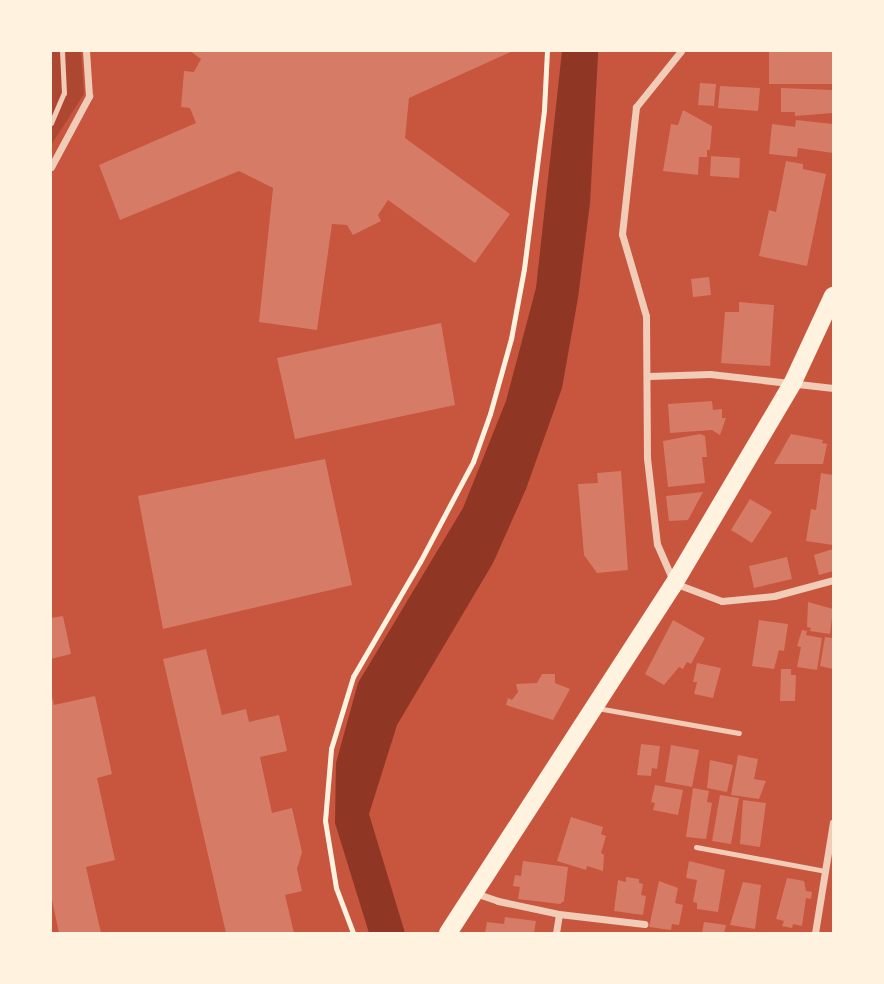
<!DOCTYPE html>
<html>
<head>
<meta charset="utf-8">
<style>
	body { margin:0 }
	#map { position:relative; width:884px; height:984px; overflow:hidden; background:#c8553d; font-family:Montserrat,sans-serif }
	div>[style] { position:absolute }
	.green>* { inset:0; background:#ae4732 }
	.water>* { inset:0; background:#8f3625 }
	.building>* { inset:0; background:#d67c66 }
	.path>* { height:4.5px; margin:-2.25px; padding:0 2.25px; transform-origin:2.25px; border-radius:2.25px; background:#fff3e0 }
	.service>* { height:5px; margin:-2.5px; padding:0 2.5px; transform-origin:2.5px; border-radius:2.5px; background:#f1ccb7 }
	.minor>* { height:7px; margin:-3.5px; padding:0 3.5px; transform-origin:3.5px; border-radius:3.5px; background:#f1ccb7 }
	.primary>* { height:18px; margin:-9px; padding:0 9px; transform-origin:9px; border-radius:9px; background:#fff3e0 }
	span { translate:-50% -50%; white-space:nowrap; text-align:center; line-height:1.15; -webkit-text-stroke:5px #fff3e0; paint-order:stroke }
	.frame { position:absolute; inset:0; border:52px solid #fff3e0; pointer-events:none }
</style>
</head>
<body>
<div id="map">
	<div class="green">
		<div style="clip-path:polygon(51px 51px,81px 51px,84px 94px,51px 145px)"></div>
	</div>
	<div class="water">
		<div style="clip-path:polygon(562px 51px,598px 51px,598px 55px,590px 203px,578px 298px,562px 388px,526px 489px,493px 563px,397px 725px,369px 814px,405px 933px,369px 933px,335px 823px,336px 763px,358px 683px,463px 508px,506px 401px,536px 288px)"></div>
	</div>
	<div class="building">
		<div style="clip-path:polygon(190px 51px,513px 51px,409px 98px,405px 138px,510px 214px,475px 263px,388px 200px,378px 215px,381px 221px,353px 235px,347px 225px,332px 224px,317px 330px,259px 322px,273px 188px,239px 171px,120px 220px,99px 165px,196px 123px,190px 108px,181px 107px,184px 71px,194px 72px,201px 59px)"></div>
		<div style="clip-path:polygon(769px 51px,833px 51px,833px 84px,769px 84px)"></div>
		<div style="clip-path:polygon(700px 83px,716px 84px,714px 106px,698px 105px)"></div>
		<div style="clip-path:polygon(720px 86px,760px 88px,758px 111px,718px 108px)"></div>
		<div style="clip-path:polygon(781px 88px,833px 90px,832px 113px,795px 116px,795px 112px,781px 112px)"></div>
		<div style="clip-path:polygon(683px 110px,712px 126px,710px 150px,707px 150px,707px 157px,699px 157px,698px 175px,663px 171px,671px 124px,678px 125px)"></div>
		<div style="clip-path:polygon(796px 120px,833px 124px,833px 153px,798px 148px,797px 157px,769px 154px,772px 124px,795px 127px)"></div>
		<div style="clip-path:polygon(711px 156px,740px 158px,739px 178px,710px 176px)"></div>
		<div style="clip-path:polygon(786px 161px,803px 164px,803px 169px,826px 174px,807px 266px,759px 256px,769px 210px,776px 212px)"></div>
		<div style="clip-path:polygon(709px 277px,711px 295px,693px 297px,691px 279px)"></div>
		<div style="clip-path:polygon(739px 302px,774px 305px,770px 366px,721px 363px,725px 312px,739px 312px)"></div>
		<div style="clip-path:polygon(441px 323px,455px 405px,295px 439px,277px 358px)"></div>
		<div style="clip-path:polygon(712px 401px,713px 410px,722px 409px,722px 418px,726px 418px,720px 435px,712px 430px,670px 433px,668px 404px)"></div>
		<div style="clip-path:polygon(700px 434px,705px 436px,707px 457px,702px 457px,705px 483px,668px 487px,663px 441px)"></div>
		<div style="clip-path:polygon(791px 434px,823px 440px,822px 443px,827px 444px,823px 464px,774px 464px)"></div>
		<div style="clip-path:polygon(325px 459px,352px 585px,163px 629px,138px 496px)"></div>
		<div style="clip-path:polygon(621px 471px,628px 570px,597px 573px,584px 555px,578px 484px,598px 483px,597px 473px)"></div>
		<div style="clip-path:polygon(821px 473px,833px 475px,833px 545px,806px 541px,811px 509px,816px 510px)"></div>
		<div style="clip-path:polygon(703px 492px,688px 520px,669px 521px,666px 496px)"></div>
		<div style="clip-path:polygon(750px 499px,772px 512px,752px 543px,731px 530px)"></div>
		<div style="clip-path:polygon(833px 549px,833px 571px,819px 575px,814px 555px)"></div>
		<div style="clip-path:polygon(787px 557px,792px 579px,754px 588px,749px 566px)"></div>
		<div style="clip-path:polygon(808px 602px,833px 609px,830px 634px,810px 631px,811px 628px,807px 627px)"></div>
		<div style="clip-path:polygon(63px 616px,71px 654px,51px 659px,51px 618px)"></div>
		<div style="clip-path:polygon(673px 620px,705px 638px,691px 664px,687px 662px,683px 669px,679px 667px,664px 685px,645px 674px)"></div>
		<div style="clip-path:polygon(759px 620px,788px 624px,784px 651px,779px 650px,774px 669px,752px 666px)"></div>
		<div style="clip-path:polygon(802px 630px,807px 631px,806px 635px,822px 638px,817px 670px,797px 667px,801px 647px,797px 646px)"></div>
		<div style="clip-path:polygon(825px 637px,833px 638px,833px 669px,820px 666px)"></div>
		<div style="clip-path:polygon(206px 649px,222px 715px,246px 709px,249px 722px,279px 715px,287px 751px,260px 757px,272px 813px,292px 808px,302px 852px,297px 869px,302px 891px,285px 895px,294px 933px,226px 933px,163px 659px)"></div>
		<div style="clip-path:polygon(697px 663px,721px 668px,713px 698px,694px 694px,697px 682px,693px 682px)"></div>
		<div style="clip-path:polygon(781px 669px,791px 669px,791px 675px,796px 675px,795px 701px,780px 701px)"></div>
		<div style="clip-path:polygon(542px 674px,555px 674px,555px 683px,570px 689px,553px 720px,506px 705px,508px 698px,512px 700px,518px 692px,516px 684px,537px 683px)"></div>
		<div style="clip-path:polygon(51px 693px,54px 705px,95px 696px,112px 774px,97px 778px,115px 860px,86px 867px,101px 933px,59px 933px,51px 895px)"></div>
		<div style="clip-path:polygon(641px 744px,660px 746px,657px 769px,652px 768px,651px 776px,637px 775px)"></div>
		<div style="clip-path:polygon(671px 745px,699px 750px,692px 787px,665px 782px)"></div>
		<div style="clip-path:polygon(738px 755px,758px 759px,754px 779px,766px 781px,759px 799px,731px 795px)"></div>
		<div style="clip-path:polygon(710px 760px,733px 765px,727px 792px,707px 788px)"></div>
		<div style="clip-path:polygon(655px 785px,683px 790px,678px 815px,653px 810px,655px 803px,651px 802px)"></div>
		<div style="clip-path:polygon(693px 788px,709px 791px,707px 802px,712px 803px,706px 839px,686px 837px)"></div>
		<div style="clip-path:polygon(720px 795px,739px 798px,731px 844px,712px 841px)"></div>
		<div style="clip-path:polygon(743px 800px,766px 803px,760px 847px,740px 844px)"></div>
		<div style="clip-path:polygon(571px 817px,603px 827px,601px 834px,606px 836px,601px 853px,604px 855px,603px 871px,587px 866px,586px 870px,557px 861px)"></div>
		<div style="clip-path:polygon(523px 861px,568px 867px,564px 901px,560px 904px,518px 899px,520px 887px,513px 886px,515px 875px,521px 876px)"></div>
		<div style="clip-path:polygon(689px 861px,725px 870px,718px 912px,697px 909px,697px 903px,693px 902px,697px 880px,686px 878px)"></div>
		<div style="clip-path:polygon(626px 877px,639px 879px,639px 883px,643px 884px,641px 895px,646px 896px,643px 915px,614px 911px,618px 880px,626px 882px)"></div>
		<div style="clip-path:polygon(787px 878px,804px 881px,806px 891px,812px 892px,811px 899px,806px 898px,802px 926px,793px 924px,792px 928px,782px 926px,784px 921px,776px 919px)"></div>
		<div style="clip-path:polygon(659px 881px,678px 888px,675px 903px,683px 905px,679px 925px,672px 924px,671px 930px,649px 927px)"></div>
		<div style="clip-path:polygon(743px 882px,761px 885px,755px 929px,730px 925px)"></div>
		<div style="clip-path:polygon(505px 917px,536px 921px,534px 933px,485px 933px,487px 922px,504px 924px)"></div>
		<div style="clip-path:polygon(704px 922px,726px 925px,724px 933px,702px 933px)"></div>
	</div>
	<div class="path">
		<div style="left:353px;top:933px;width:48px;rotate:-110.7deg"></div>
		<div style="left:336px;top:888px;width:68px;rotate:-99.3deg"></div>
		<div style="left:325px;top:821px;width:72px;rotate:-85.2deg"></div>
		<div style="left:331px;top:749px;width:75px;rotate:-73deg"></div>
		<div style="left:353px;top:677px;width:133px;rotate:-59.8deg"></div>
		<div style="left:420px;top:562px;width:113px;rotate:-62.1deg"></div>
		<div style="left:473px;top:462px;width:51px;rotate:-70.5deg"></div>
		<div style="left:490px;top:414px;width:78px;rotate:-74.4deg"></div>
		<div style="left:511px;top:339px;width:71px;rotate:-79.5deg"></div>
		<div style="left:524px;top:269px;width:160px;rotate:-82.8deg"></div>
		<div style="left:544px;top:110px;width:59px;rotate:-87.1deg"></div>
	</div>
	<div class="service">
		<div style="left:51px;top:123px;width:33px;rotate:-67deg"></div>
		<div style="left:64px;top:93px;width:42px;rotate:-92.7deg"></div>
		<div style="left:597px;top:708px;width:144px;rotate:10deg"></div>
		<div style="left:696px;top:847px;width:131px;rotate:10.5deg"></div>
	</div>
	<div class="minor">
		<div style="left:681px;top:51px;width:72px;rotate:128.8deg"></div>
		<div style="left:636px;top:107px;width:128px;rotate:96.3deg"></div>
		<div style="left:622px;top:234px;width:85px;rotate:73.7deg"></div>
		<div style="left:646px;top:316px;width:142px;rotate:89.6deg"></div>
		<div style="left:647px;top:458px;width:87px;rotate:83.4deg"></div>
		<div style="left:657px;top:544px;width:43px;rotate:66.4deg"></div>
		<div style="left:674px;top:583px;width:51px;rotate:20.6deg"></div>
		<div style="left:722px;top:601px;width:52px;rotate:-5.5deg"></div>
		<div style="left:774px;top:596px;width:61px;rotate:-15.2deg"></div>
		<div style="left:51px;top:167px;width:81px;rotate:-61.8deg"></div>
		<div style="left:89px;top:96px;width:45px;rotate:-93.8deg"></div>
		<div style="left:649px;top:376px;width:61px;rotate:-1.9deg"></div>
		<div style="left:710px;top:374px;width:124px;rotate:6.5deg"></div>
		<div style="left:475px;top:893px;width:24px;rotate:19deg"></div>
		<div style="left:498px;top:901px;width:62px;rotate:12deg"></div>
		<div style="left:559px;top:914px;width:86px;rotate:6.7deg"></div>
		<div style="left:556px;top:933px;width:19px;rotate:-81deg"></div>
		<div style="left:815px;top:933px;width:112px;rotate:-80.8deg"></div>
	</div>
	<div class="primary">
		<div style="left:448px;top:933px;width:412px;rotate:-57.1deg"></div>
		<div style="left:672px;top:587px;width:238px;rotate:-59.4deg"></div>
		<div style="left:793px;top:382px;width:95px;rotate:-65.1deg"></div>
	</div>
	<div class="frame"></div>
</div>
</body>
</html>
